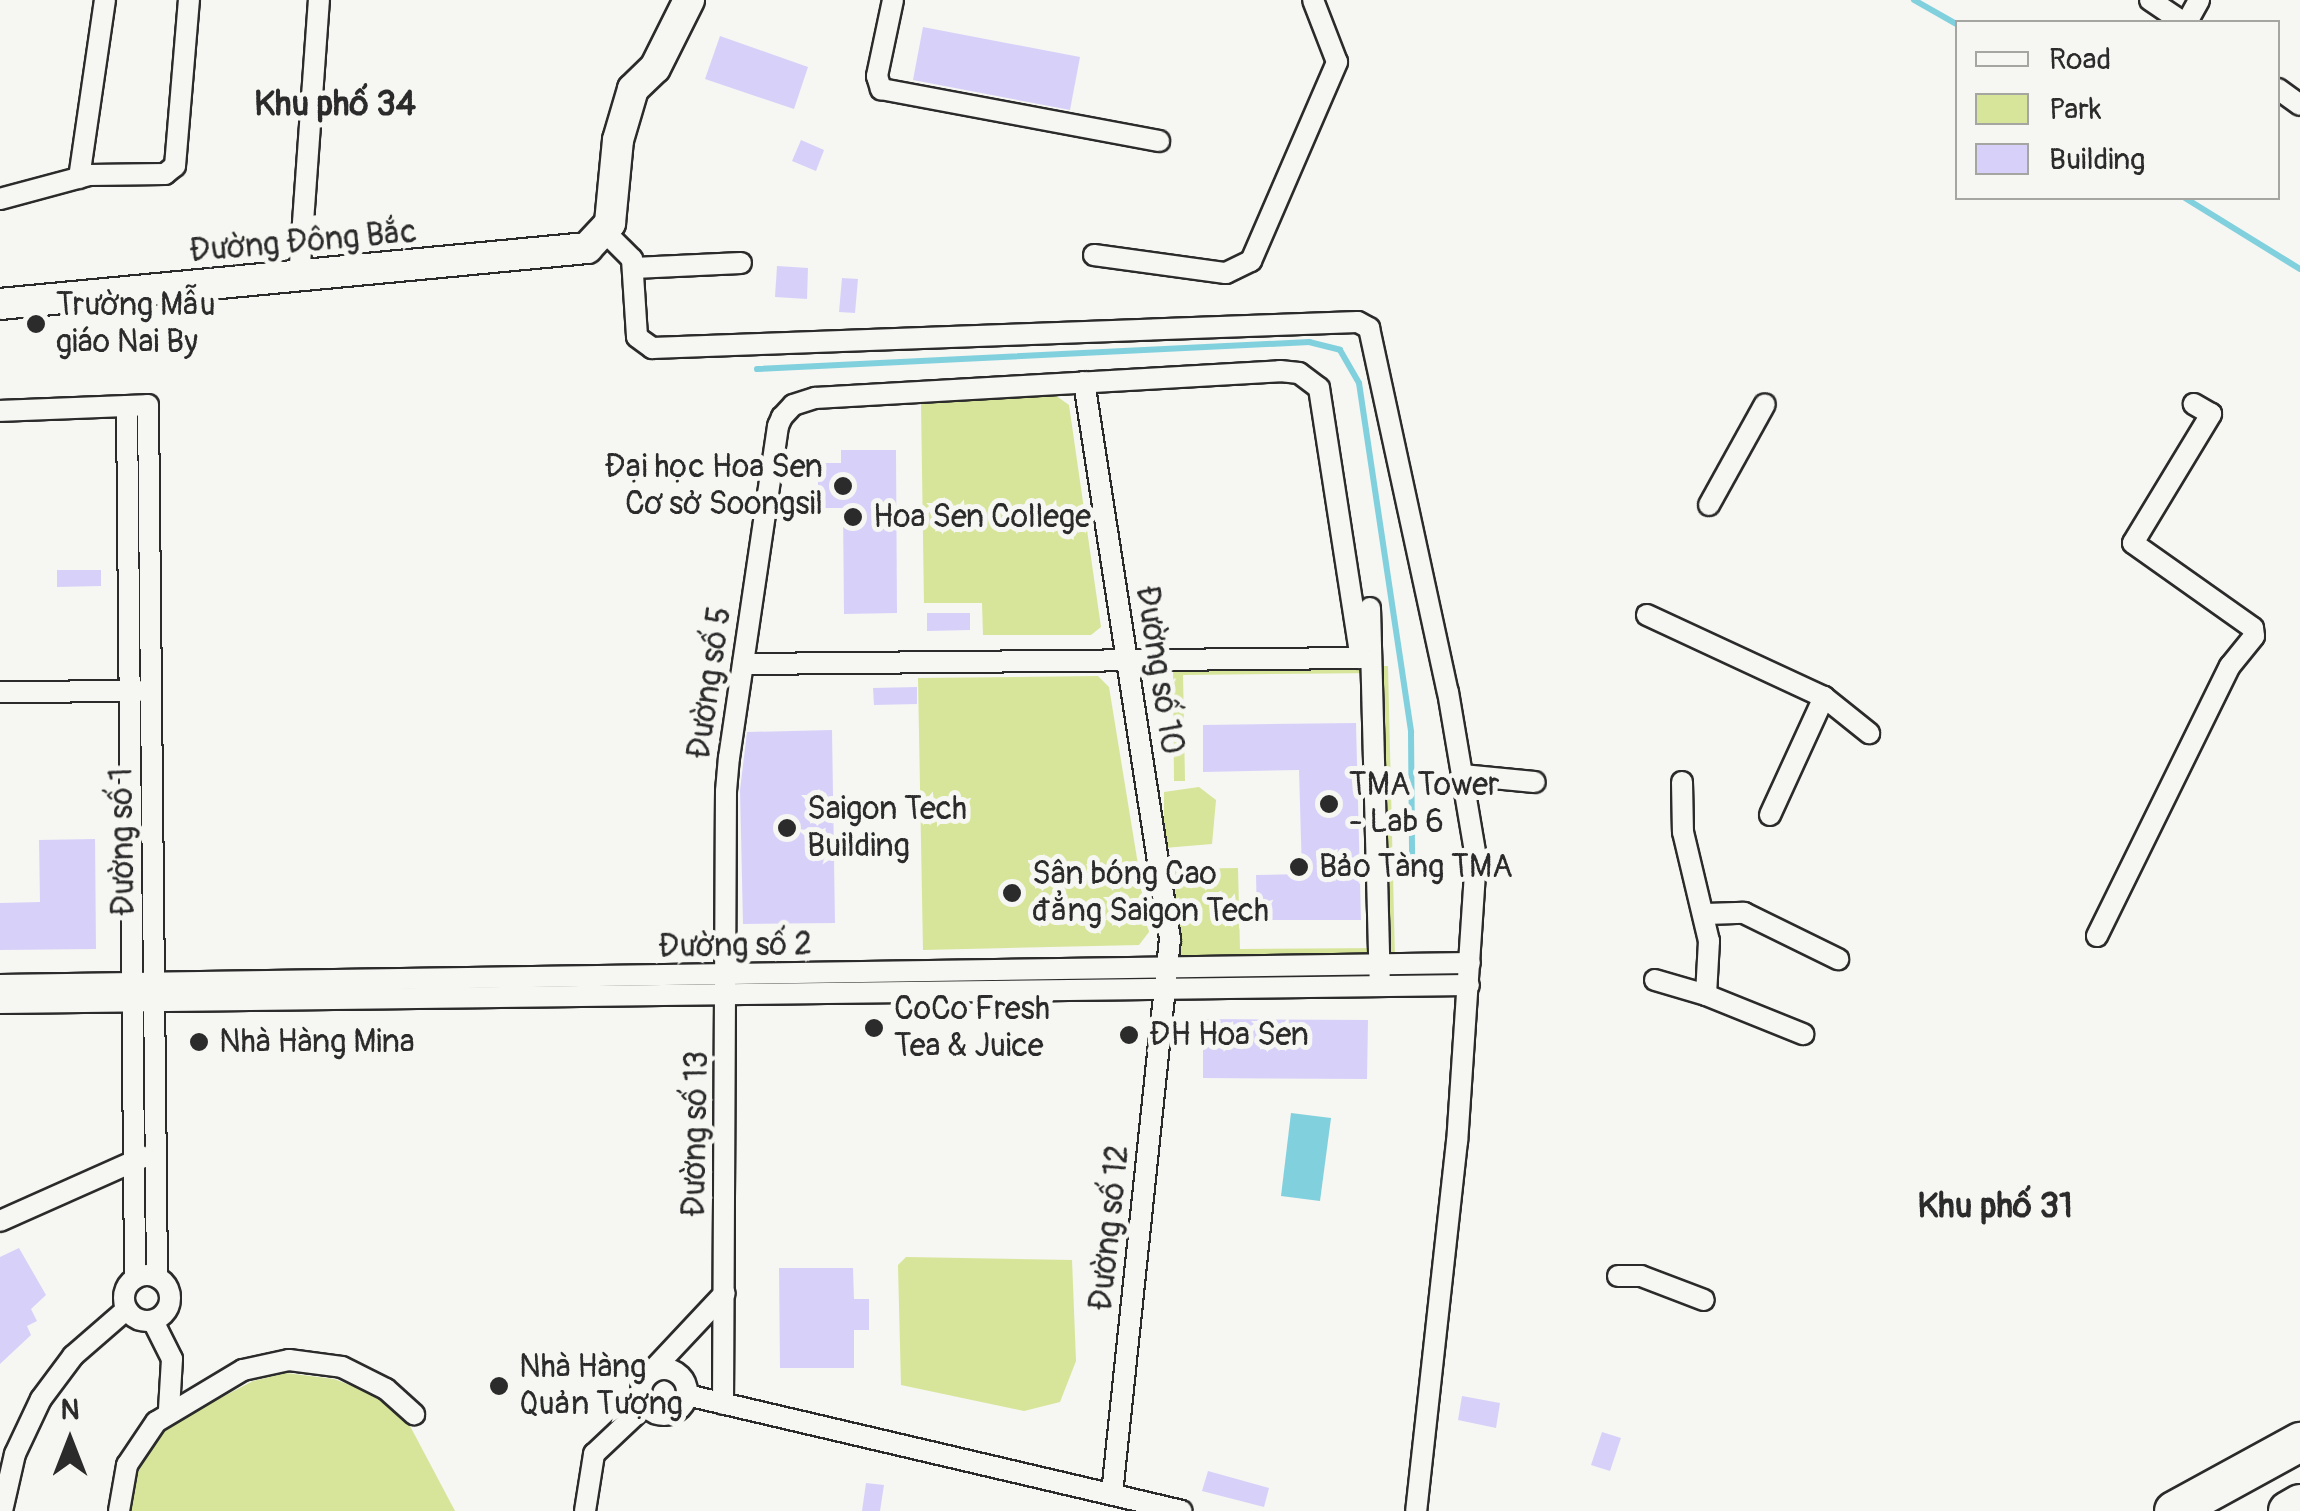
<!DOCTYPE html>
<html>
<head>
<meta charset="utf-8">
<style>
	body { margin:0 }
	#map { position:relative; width:2300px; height:1511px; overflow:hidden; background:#f6f6f2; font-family:Pangolin,sans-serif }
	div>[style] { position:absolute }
	.green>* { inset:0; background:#d6e599 }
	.water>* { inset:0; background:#81d0dd }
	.stream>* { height:6px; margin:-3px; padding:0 3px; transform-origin:3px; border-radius:3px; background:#81d0dd }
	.building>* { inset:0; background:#d7d1fa }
	.roads { filter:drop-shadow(2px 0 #2b2b2b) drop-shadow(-2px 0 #2b2b2b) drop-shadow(0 2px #2b2b2b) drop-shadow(0 -2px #2b2b2b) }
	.street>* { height:20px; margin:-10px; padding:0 10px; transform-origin:10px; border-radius:10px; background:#f6f6f2 }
	.street>.ring { margin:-10px; padding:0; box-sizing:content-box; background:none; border:20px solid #f6f6f2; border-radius:50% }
	.secondary>* { height:30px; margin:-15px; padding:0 15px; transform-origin:15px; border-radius:15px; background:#f6f6f2 }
	.highway>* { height:38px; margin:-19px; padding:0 19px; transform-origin:19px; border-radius:19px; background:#f6f6f2 }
	.dots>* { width:28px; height:28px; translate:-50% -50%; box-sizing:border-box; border:5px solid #f6f6f2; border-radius:50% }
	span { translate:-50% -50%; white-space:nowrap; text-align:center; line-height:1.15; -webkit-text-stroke:10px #f6f6f2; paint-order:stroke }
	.street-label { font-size:32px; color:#2b2b2b }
	.poi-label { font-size:32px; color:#2b2b2b }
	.left { translate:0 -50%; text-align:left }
	.right { translate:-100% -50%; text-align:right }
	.neighbourhood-label { font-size:35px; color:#2b2b2b; font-weight:700 }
	.legend { position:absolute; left:1955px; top:20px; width:325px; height:180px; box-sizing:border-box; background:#f6f6f2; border:2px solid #a5a5a2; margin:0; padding:12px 18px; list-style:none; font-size:30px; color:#2b2b2b }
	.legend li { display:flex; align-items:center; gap:20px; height:50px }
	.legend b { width:50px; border:2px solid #a5a5a2 }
	.north { position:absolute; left:20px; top:1391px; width:100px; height:100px; -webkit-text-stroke:8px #f6f6f2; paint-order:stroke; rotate:0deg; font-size:28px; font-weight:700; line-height:40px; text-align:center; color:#2b2b2b }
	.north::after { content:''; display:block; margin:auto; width:35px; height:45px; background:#2b2b2b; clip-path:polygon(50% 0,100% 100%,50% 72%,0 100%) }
</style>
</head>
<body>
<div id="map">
	<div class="green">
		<div style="clip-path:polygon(1055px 395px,1069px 405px,1101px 627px,1091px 635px,983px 635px,982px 603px,924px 603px,921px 404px)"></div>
		<div style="clip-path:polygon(1388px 666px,1395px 958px,1176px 961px,1175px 869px,1238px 868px,1240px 949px,1385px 948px,1381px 673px,1183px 675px,1185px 781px,1174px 781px,1173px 667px)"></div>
		<div style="clip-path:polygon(1098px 676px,1109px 687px,1149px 932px,1139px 945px,923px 950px,918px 678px)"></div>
		<div style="clip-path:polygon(1199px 787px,1216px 800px,1212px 844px,1164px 848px,1164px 792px)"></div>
		<div style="clip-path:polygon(906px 1257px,1072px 1260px,1076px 1361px,1060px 1402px,1024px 1411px,901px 1385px,898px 1265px)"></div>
		<div style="clip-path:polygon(286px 1373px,334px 1379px,376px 1395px,410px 1426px,455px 1511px,129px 1511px,141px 1460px,170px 1424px,253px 1381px)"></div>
	</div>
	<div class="water">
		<div style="clip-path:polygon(1291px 1113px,1331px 1118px,1320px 1201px,1281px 1196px)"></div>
	</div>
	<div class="stream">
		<div style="left:1914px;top:0;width:51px;rotate:29.6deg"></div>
		<div style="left:2185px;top:198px;width:135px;rotate:31.7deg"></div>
		<div style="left:757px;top:369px;width:553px;rotate:-2.8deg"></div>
		<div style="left:1309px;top:342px;width:32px;rotate:14deg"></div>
		<div style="left:1340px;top:350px;width:38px;rotate:60deg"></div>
		<div style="left:1359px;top:383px;width:353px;rotate:81.5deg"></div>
		<div style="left:1411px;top:732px;width:121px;rotate:89.5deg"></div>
	</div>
	<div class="building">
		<div style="clip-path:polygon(923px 27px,1080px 57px,1070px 110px,913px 80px)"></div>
		<div style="clip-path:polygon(720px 36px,808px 67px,794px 109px,705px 79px)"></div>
		<div style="clip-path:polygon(801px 140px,824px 150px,816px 171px,792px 161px)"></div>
		<div style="clip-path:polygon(777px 266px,808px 268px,807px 299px,775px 297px)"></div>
		<div style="clip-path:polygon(842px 278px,858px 279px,855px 313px,839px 312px)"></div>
		<div style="clip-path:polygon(841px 450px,896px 450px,897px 613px,844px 614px,843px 508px,818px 508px,818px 463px,841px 463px)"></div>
		<div style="clip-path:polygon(57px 570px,101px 570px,101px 586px,57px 587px)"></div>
		<div style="clip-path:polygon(927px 613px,970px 613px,970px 630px,927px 631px)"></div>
		<div style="clip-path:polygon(917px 687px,917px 704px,874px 705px,873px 688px)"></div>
		<div style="clip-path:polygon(1356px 723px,1361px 920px,1257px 920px,1256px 875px,1302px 874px,1299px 770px,1203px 772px,1203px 725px)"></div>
		<div style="clip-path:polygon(832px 730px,835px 923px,743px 924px,740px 790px,747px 732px)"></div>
		<div style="clip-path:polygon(95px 839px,96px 949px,0 950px,0 903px,40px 902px,39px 840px)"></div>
		<div style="clip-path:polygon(1203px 1019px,1368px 1020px,1367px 1079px,1203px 1078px)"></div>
		<div style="clip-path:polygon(19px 1248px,46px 1295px,31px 1309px,37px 1321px,27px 1326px,31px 1335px,0 1364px,0 1257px)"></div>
		<div style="clip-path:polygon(779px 1268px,853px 1268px,854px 1299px,869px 1299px,869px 1330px,854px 1330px,854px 1368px,780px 1368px)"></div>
		<div style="clip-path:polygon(1462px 1396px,1500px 1403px,1496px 1428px,1458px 1420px)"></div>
		<div style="clip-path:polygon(1602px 1432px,1621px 1438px,1610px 1471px,1591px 1465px)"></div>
		<div style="clip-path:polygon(1208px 1471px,1269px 1488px,1264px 1507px,1202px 1491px)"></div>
		<div style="clip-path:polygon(866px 1483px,884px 1485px,880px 1511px,862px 1511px)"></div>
	</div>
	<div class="roads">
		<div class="street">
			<div style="left:893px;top:0;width:78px;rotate:101.9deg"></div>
			<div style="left:877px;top:76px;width:14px;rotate:73deg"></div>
			<div style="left:881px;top:89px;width:283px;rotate:10.6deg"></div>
			<div style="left:2150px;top:0;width:40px;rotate:34deg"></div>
			<div style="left:2187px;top:22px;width:25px;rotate:-61deg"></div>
			<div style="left:2278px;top:89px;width:27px;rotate:36deg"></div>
			<div style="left:79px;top:178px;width:180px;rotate:-81.7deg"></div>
			<div style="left:0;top:199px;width:92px;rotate:-15.1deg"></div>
			<div style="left:89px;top:175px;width:76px;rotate:-0.8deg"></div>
			<div style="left:165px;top:174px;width:13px;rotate:-39deg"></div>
			<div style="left:175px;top:166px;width:167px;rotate:-85.2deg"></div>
			<div style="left:606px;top:233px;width:37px;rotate:45deg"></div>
			<div style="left:632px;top:259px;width:78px;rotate:86.3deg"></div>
			<div style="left:637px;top:337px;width:19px;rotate:36deg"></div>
			<div style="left:652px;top:348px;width:706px;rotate:-2.11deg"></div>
			<div style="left:1358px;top:322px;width:13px;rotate:29deg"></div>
			<div style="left:1369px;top:328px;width:372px;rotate:77.8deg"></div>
			<div style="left:1448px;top:692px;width:168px;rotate:80.4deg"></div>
			<div style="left:1476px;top:858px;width:284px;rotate:93.8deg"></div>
			<div style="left:1457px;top:1141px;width:372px;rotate:96.3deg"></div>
			<div style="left:1094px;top:255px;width:133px;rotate:7.8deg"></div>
			<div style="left:1226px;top:273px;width:28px;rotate:-26deg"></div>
			<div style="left:1251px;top:261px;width:217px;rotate:-66.6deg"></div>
			<div style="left:1337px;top:62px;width:66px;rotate:-111.2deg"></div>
			<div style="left:634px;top:268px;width:107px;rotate:-2.7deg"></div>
			<div style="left:299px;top:278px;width:279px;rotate:-85.9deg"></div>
			<div style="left:1084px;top:382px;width:564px;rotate:81.22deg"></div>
			<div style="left:1170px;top:939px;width:558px;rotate:95.97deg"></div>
			<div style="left:127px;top:406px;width:872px;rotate:89.47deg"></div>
			<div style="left:0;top:411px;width:148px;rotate:-2.3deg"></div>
			<div style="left:148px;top:405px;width:872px;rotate:89.41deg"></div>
			<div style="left:1709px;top:505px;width:115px;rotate:-61deg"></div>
			<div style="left:1370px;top:608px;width:370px;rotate:88.5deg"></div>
			<div style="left:1647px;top:615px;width:195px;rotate:24.9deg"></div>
			<div style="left:1824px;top:697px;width:58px;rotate:38.7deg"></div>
			<div style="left:0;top:692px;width:139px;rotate:-0.4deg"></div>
			<div style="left:1462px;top:775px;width:73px;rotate:5.5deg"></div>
			<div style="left:1682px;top:782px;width:50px;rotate:88.9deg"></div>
			<div style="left:1683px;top:832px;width:112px;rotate:76.6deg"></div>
			<div style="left:1709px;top:941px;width:54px;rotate:93.2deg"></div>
			<div style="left:1706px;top:995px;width:105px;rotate:21.9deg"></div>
			<div style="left:1770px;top:815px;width:130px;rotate:-65.4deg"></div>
			<div style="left:1706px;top:914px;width:38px;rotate:-2deg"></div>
			<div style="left:1744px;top:913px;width:105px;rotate:26.1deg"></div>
			<div style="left:2097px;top:936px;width:301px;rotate:-63.8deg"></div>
			<div style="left:2230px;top:666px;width:38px;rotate:-51deg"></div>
			<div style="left:2254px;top:636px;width:8px;rotate:-97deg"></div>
			<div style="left:2253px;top:628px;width:147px;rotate:-144.7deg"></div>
			<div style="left:2133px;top:543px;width:151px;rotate:-58.8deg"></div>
			<div style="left:2211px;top:414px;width:20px;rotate:-150deg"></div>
			<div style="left:1655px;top:980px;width:53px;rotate:16.4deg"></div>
			<div style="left:0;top:985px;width:1470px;rotate:-0.86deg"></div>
			<div style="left:0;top:1003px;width:1469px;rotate:-0.7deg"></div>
			<div style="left:0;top:1221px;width:158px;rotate:-24deg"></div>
			<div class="ring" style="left:124px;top:1275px;width:26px;height:26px"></div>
			<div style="left:1618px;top:1276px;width:23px"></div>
			<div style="left:1641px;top:1276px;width:67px;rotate:20.9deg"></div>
			<div style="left:153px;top:1321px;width:42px;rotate:63.4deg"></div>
			<div style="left:172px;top:1359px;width:51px;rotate:93.4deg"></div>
			<div class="ring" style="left:641px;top:1369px;width:26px;height:26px"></div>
			<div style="left:648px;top:1375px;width:112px;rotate:-46.8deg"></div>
			<div style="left:687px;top:1395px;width:508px;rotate:13.19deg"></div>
			<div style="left:723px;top:1404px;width:613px;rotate:-89.72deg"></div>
			<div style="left:726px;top:791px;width:33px;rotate:-85deg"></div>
			<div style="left:729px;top:758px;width:336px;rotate:-81.6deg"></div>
			<div style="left:778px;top:426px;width:10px;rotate:-66deg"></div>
			<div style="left:782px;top:417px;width:16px;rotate:-47deg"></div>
			<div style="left:793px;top:405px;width:23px;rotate:-18deg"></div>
			<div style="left:815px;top:398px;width:466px;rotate:-3.3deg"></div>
			<div style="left:1280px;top:371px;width:19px;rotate:6deg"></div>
			<div style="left:1299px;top:373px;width:25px;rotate:37deg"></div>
			<div style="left:1319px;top:388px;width:273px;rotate:81.2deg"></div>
			<div style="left:1361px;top:658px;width:618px;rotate:179.44deg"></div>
			<div style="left:2px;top:1511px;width:58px;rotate:-77.2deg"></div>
			<div style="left:15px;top:1454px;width:61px;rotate:-64.7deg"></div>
			<div style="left:41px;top:1399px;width:54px;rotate:-53.3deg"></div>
			<div style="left:73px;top:1356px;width:70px;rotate:-41deg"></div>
			<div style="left:119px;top:1511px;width:47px;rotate:-80.1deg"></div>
			<div style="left:127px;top:1465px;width:52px;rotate:-56deg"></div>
			<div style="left:156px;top:1422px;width:101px;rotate:-30.9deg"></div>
			<div style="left:243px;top:1370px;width:47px;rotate:-12.3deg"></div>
			<div style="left:289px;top:1360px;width:53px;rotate:7.5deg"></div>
			<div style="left:342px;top:1367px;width:49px;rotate:26.6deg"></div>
			<div style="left:386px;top:1389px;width:38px;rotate:42deg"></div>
			<div style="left:585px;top:1511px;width:58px;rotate:-81deg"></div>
			<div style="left:594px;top:1454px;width:70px;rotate:-43.3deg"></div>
		</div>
		<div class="secondary">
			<div style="left:0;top:304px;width:590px;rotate:-5.45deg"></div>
			<div style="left:587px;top:248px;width:34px;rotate:-47deg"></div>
			<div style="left:610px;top:223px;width:83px;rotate:-84.5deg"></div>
			<div style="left:618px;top:140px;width:53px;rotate:-73.6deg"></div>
			<div style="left:633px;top:89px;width:30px;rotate:-44deg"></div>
			<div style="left:655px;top:68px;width:76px;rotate:-63.4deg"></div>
		</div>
		<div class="highway">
			<div style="left:2174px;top:1511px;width:144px;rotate:-28.7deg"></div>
			<div style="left:2288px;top:1511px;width:14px;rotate:-30deg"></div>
		</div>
	</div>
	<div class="dots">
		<div style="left:36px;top:324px;background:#2b2b2b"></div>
		<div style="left:843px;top:486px;background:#2b2b2b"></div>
		<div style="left:853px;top:517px;background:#2b2b2b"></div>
		<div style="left:1329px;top:804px;background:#2b2b2b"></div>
		<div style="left:787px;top:828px;background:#2b2b2b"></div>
		<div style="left:1299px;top:867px;background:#2b2b2b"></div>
		<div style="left:1012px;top:893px;background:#2b2b2b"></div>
		<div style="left:874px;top:1028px;background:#2b2b2b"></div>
		<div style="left:1129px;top:1035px;background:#2b2b2b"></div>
		<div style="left:199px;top:1042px;background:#2b2b2b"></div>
		<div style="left:499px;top:1386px;background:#2b2b2b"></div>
	</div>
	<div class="street-label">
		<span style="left:303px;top:242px;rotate:-5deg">Đường Đông Bắc</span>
		<span style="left:1159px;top:670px;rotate:81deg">Đường số 10</span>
		<span style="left:710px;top:683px;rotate:-82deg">Đường số 5</span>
		<span style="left:123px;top:842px;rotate:-91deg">Đường số 1</span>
		<span style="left:735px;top:946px;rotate:-1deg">Đường số 2</span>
		<span style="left:696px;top:1134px;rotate:-89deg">Đường số 13</span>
		<span style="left:1110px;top:1228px;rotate:-84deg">Đường số 12</span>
	</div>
	<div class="poi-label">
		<span class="left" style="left:56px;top:324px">Trường Mẫu<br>giáo Nai By</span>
		<span class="right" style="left:823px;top:486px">Đại học Hoa Sen<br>Cơ sở Soongsil</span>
		<span class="left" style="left:873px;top:517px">Hoa Sen College</span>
		<span class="left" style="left:1349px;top:804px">TMA Tower<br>- Lab 6</span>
		<span class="left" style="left:807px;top:828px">Saigon Tech<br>Building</span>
		<span class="left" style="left:1319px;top:867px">Bảo Tàng TMA</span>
		<span class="left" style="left:1032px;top:893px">Sân bóng Cao<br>đẳng Saigon Tech</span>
		<span class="left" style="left:894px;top:1028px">CoCo Fresh<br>Tea &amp; Juice</span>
		<span class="left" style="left:1149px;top:1035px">ĐH Hoa Sen</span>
		<span class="left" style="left:219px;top:1042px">Nhà Hàng Mina</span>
		<span class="left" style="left:519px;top:1386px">Nhà Hàng<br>Quản Tượng</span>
	</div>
	<div class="neighbourhood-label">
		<span style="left:335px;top:104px">Khu phố 34</span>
		<span style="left:1995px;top:1206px">Khu phố 31</span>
	</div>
	<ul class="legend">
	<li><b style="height:12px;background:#f6f6f2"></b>Road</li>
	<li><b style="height:28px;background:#d6e599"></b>Park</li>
	<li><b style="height:28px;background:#d7d1fa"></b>Building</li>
	</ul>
	<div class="north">N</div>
</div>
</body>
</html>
